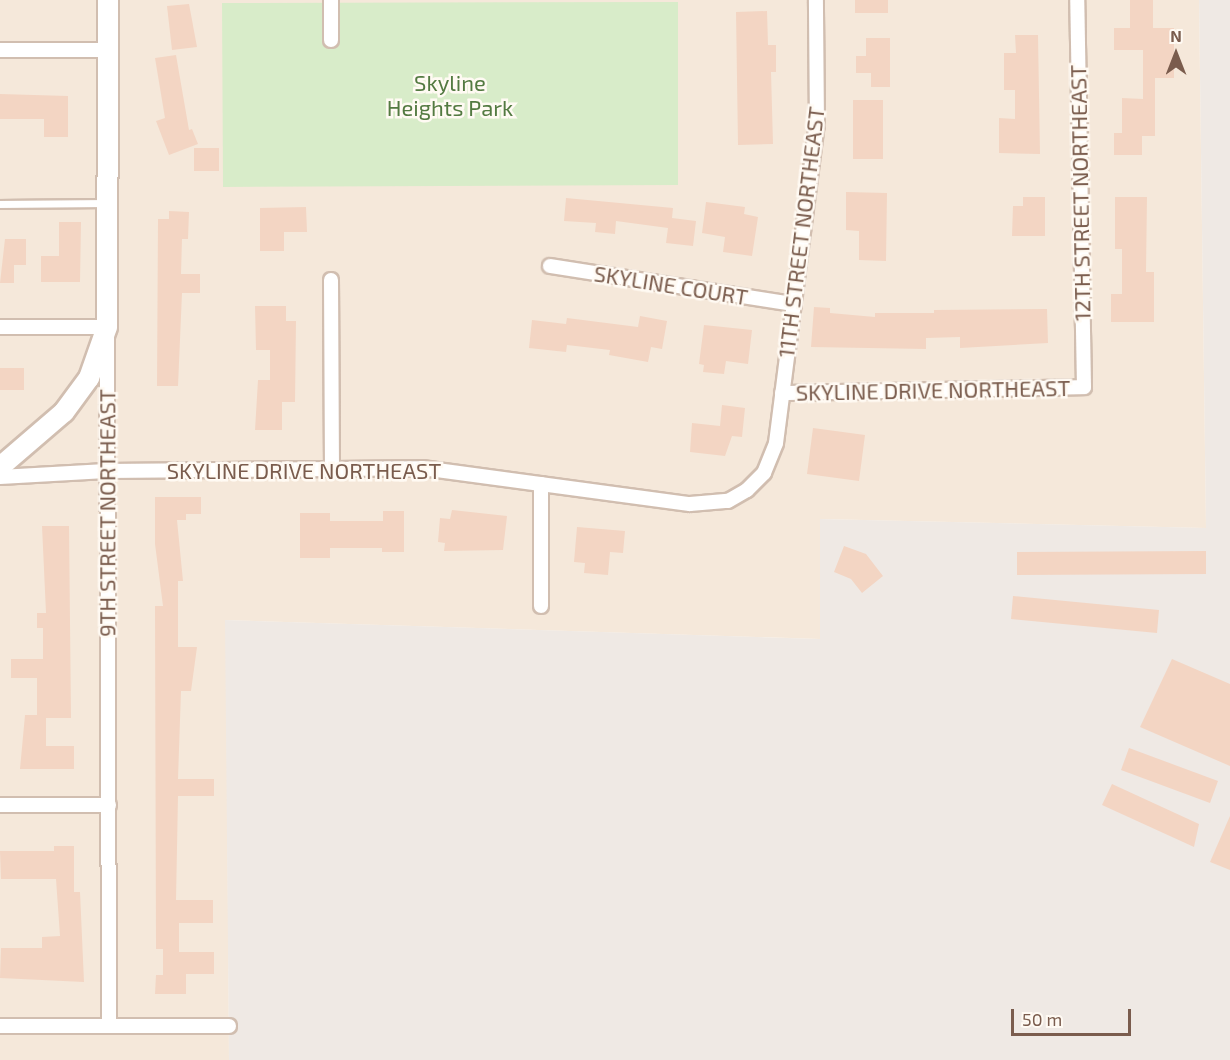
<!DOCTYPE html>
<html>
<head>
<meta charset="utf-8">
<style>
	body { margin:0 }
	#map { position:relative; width:1230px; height:1060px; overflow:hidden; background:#fdf6ec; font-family:"Exo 2",sans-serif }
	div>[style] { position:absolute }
	.residential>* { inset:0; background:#f5e8da }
	.industrial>* { inset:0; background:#efe9e4 }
	.green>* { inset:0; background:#d8ecc9 }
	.building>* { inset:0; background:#f3d5c3 }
	.roads { filter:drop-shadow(2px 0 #d1beb0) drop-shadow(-2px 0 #d1beb0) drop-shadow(0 2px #d1beb0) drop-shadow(0 -2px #d1beb0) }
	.lane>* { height:7px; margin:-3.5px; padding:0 3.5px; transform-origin:3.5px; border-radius:3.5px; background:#fff }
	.street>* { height:14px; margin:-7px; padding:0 7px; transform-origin:7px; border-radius:7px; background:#fff }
	.secondary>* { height:20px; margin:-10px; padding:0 10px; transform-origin:10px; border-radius:10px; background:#fff }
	span { translate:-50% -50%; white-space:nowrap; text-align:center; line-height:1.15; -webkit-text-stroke:5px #fffaf3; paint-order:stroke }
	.park-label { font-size:22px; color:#537a41 }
	.street-label { font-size:22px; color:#7a5c4d }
	.north { position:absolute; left:1146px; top:24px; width:60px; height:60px; -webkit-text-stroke:4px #fffaf3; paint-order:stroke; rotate:0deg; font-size:16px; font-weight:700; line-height:24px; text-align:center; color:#7a5c4d }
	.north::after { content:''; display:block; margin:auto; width:21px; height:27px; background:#7a5c4d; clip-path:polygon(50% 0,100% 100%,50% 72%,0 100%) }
	.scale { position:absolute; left:1011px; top:1009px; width:120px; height:27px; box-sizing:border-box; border:3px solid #7a5c4d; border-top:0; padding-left:8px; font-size:18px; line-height:21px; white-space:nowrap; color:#7a5c4d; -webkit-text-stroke:4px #fffaf3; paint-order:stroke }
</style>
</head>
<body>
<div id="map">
	<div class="residential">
		<div style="clip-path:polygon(0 0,1199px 0,1206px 528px,820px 519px,821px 639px,226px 620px,229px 1060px,0 1060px)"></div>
	</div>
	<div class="industrial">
		<div style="clip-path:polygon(1199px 0,1230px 0,1230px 1060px,229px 1060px,225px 620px,820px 639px,820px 519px,1206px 528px)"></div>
	</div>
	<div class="green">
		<div style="clip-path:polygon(678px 2px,678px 185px,223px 187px,222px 3px)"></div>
	</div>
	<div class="building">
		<div style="clip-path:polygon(855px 0,888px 0,888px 13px,855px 13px)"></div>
		<div style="clip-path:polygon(1130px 0,1153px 0,1153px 28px,1174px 28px,1174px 78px,1155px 78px,1155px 136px,1142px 136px,1142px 155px,1114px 155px,1114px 133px,1122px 133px,1122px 98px,1143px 99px,1143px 50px,1114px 50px,1114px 28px,1130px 28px)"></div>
		<div style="clip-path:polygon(189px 4px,197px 47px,172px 50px,167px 6px)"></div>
		<div style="clip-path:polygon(767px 11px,768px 45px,776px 45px,776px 72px,771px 72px,773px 144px,738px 145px,736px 12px)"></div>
		<div style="clip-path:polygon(1015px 35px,1038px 35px,1040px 154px,999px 153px,999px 118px,1015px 119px,1015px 90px,1004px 90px,1004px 53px,1016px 53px)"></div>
		<div style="clip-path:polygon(866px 38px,890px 38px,890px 87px,871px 87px,871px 73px,856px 73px,856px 56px,866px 56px)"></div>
		<div style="clip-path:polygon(176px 55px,189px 130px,192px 129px,198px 144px,169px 155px,156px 121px,165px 118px,155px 58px)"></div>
		<div style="clip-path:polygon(0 94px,68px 96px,68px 137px,44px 137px,44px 119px,0 119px)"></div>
		<div style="clip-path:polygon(853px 100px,883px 100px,883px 159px,853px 159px)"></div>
		<div style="clip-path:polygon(194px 148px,219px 148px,219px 171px,194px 171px)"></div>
		<div style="clip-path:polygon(846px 192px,887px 193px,886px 261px,859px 260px,859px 231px,846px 230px)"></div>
		<div style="clip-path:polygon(1023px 197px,1045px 197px,1045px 236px,1012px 236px,1013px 206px,1023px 206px)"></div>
		<div style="clip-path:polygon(1115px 197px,1147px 197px,1146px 272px,1154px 272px,1154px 322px,1111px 322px,1111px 294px,1122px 294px,1122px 249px,1115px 249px)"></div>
		<div style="clip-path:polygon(566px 198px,673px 208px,672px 218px,696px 221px,693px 246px,666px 243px,668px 228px,616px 221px,615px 234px,595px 232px,596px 223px,564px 221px)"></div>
		<div style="clip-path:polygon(706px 202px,745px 207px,744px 214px,758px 217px,752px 256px,723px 252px,725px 237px,702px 233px)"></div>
		<div style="clip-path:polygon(306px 207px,307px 232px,284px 232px,284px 251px,260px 251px,260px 208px)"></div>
		<div style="clip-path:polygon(169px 211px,189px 212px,188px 239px,182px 239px,181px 274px,200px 274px,200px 293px,182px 293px,178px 386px,157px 386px,158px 219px,169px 219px)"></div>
		<div style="clip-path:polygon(59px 222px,81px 222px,80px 282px,41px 282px,41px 256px,59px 256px)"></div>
		<div style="clip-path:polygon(5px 239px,26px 239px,26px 265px,14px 265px,14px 283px,0 283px)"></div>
		<div style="clip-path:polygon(255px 306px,286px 306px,286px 321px,296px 321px,295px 402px,282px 402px,282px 430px,255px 430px,258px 380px,270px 380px,270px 350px,256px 350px)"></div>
		<div style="clip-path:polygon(814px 307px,830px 308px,830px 313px,875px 317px,875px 313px,934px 313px,934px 310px,1047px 309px,1048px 343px,960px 348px,960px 337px,926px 338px,926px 349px,811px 347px)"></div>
		<div style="clip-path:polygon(640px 316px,667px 321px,662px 349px,651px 347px,648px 362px,609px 355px,610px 350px,567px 345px,566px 352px,529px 348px,532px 320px,566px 324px,567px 318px,638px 327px)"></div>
		<div style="clip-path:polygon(704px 325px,752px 330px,748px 364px,726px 361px,724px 374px,703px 372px,704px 365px,699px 364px)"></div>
		<div style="clip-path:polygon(0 368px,24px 368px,24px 390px,0 390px)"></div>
		<div style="clip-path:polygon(722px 405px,745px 408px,742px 437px,732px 436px,725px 456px,690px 452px,692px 423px,720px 426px)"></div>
		<div style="clip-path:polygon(813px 428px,865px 435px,859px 481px,807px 474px)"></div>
		<div style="clip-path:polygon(155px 497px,201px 497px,201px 514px,186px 514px,186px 520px,177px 520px,183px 581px,178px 581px,178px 647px,197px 647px,191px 691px,181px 691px,178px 779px,214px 779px,214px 796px,178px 796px,176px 900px,213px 900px,213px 923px,179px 923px,179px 952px,214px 952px,214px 974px,186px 974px,186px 994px,155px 994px,156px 975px,163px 975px,163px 949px,156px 949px,155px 606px,163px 606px,155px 544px)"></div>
		<div style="clip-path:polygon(452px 510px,507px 516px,503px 550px,444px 551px,445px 543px,438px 542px,440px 518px,450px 519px)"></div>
		<div style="clip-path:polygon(383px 511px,404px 511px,404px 552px,382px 552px,382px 548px,330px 548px,330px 558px,300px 558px,300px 513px,330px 513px,330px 521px,383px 521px)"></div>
		<div style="clip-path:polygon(42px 526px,69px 526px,71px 718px,46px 718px,46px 746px,74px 746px,74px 769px,20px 769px,25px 715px,37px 715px,37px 678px,11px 678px,11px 659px,43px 659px,43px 628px,37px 628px,37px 613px,46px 613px)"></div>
		<div style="clip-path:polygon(577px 527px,625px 531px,623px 553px,610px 552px,608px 575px,584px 573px,585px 563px,574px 562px)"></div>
		<div style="clip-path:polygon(844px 546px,866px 554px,883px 576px,862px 593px,851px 579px,834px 572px)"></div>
		<div style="clip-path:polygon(1206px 551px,1206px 574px,1017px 575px,1017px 552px)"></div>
		<div style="clip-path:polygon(1013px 596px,1159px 610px,1157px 633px,1011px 619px)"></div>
		<div style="clip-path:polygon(1172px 659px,1230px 684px,1230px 766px,1140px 727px)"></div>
		<div style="clip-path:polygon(1129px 748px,1218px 781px,1210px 803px,1121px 770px)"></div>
		<div style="clip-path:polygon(1112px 784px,1199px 824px,1194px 847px,1102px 805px)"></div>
		<div style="clip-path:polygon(1230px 816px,1230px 870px,1210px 862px)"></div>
		<div style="clip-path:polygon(54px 846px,74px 846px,74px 892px,80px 892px,84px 982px,0 978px,1px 948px,42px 948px,42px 937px,60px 936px,56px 879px,1px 879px,0 851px,54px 851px)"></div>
	</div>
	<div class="roads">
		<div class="lane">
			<div style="left:0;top:204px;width:105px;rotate:-0.5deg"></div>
		</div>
		<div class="street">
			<div style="left:331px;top:0;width:40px;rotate:90deg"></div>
			<div style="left:0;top:50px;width:108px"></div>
			<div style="left:550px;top:266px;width:246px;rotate:8.9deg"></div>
			<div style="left:331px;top:280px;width:188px;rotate:89.7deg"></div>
			<div style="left:0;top:327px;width:107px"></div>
			<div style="left:107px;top:327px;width:699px;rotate:89.84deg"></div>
			<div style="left:782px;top:393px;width:302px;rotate:-1.1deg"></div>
			<div style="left:1084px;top:387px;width:387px;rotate:-91deg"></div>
			<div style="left:0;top:477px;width:106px;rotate:-3.2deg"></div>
			<div style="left:106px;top:471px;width:316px;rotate:-0.5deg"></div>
			<div style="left:422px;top:468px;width:270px;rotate:7.7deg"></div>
			<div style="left:690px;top:504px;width:38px;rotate:-5deg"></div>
			<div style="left:728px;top:501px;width:22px;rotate:-30deg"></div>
			<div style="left:747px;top:490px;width:24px;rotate:-45deg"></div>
			<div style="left:764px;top:473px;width:32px;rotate:-68deg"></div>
			<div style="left:776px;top:443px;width:321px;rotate:-82.7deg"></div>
			<div style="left:817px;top:125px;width:125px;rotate:-90.5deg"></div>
			<div style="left:541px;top:606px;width:122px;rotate:-90deg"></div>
			<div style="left:0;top:805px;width:109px"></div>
			<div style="left:0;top:1026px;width:229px"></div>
		</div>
		<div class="secondary">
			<div style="left:0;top:467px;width:84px;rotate:-40.7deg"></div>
			<div style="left:64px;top:412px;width:42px;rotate:-53.7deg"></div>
			<div style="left:89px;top:378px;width:54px;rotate:-70.6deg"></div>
			<div style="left:107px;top:327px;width:327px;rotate:-89.8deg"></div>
		</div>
	</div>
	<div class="park-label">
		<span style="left:450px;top:95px">Skyline<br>Heights Park</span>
	</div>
	<div class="street-label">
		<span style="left:1080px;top:193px;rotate:-91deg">12TH STREET NORTHEAST</span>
		<span style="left:801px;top:232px;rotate:-83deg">11TH STREET NORTHEAST</span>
		<span style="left:671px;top:285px;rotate:9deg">SKYLINE COURT</span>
		<span style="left:933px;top:390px;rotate:-1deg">SKYLINE DRIVE NORTHEAST</span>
		<span style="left:304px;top:471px">SKYLINE DRIVE NORTHEAST</span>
		<span style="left:107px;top:513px;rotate:-90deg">9TH STREET NORTHEAST</span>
	</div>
	<div class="north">N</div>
	<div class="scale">50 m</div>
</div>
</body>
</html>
